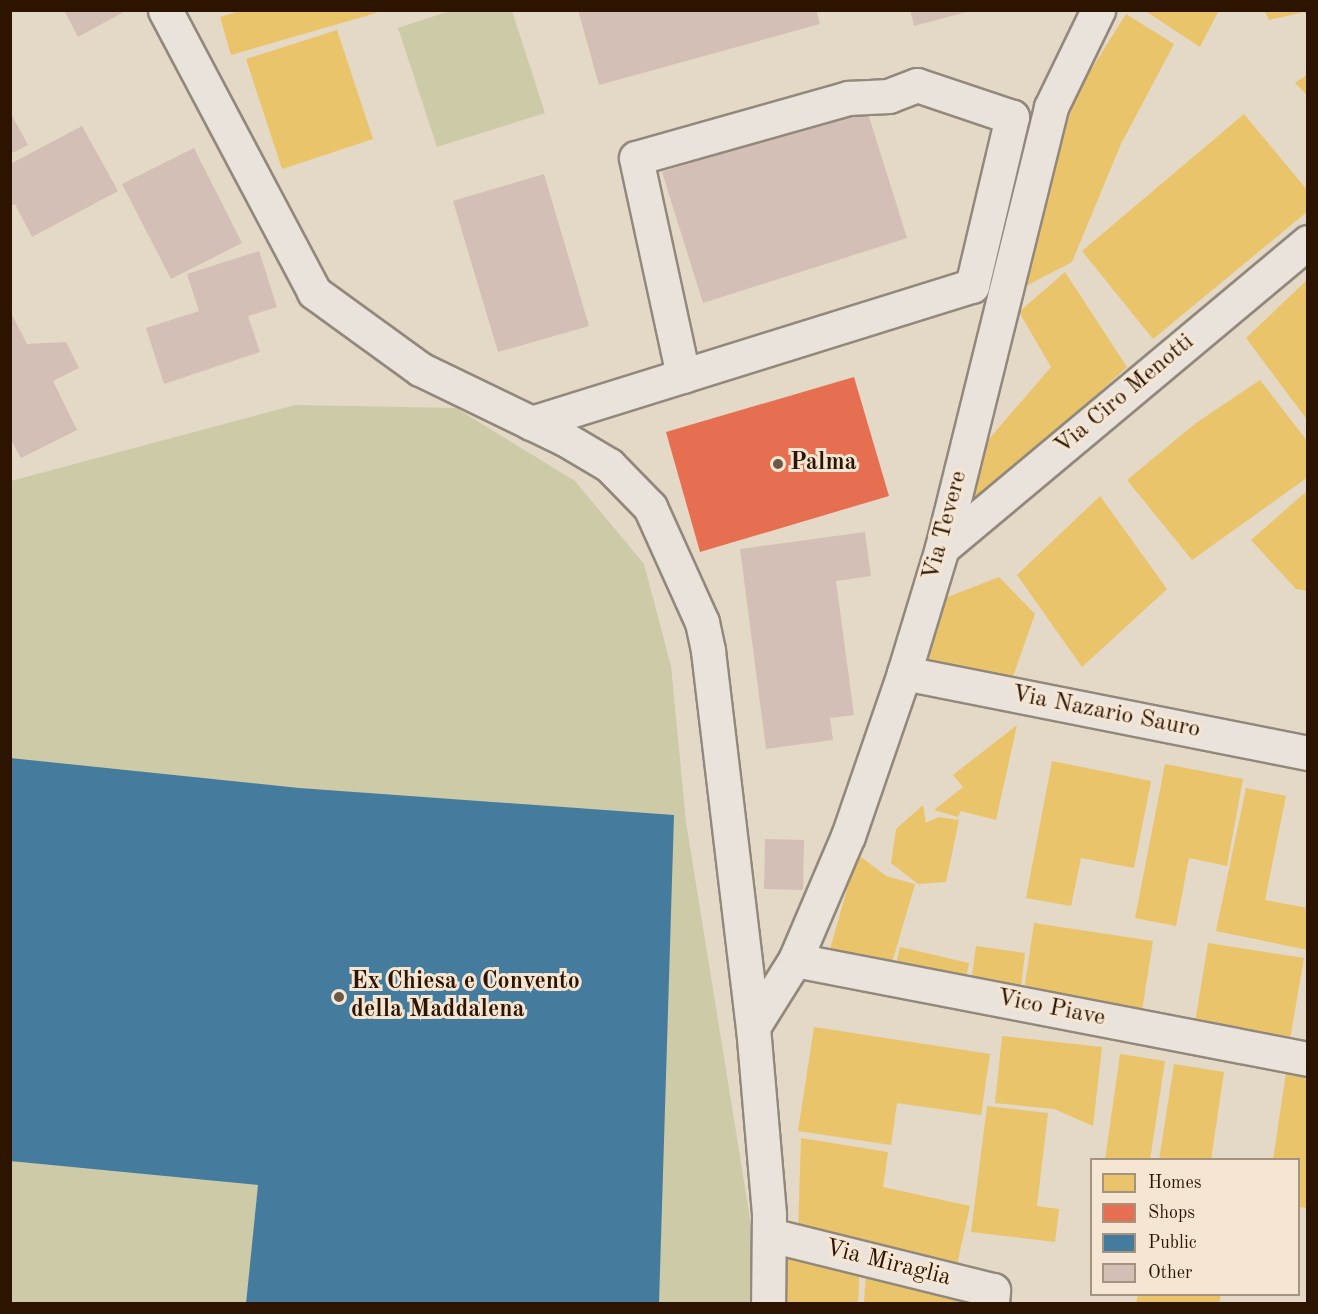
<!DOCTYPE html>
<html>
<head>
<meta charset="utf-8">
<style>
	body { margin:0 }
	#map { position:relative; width:1318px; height:1314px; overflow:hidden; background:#e4d8c7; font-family:"Old Standard TT",serif }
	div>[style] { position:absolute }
	.green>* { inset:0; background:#cdcaa8 }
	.homes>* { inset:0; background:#e9c46a }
	.shops>* { inset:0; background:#e76f51 }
	.public>* { inset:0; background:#457b9d }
	.building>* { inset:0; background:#d4bfb6 }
	.roads { filter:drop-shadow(2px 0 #92887c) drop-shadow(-2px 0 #92887c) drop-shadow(0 2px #92887c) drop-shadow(0 -2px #92887c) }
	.street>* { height:33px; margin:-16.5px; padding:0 16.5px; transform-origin:16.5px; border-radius:16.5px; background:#e9e3db }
	.dots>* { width:16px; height:16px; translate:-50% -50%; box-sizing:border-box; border:3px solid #f5e6d3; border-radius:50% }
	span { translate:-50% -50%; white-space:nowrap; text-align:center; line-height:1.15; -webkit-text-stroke:6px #f5e6d3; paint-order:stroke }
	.street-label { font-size:24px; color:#2c1400 }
	.poi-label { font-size:24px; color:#2c1400; font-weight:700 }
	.left { translate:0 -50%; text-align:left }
	.frame { position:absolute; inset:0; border:12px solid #2c1400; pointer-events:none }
	.legend { position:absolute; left:1090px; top:1158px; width:210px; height:138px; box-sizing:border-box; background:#f5e6d3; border:2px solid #a5927f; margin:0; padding:8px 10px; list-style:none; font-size:18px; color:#2c1400 }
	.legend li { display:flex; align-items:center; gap:12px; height:30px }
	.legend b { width:30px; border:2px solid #a5927f }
</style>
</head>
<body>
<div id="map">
	<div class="green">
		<div style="clip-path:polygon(453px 10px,512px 11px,545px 113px,437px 147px,398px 28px)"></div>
		<div style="clip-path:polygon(295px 405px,456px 408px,575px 481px,644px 564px,671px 666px,686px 822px,752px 1231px,752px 1303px,11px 1304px,11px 481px)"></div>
	</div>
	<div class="homes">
		<div style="clip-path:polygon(243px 10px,375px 10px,376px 13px,231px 55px,220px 17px)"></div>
		<div style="clip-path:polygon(1144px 10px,1219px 10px,1200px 47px)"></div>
		<div style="clip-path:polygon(1264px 10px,1308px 10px,1308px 16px,1304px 12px,1269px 20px)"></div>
		<div style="clip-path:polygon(1126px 14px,1174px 44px,1121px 144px,1072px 262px,1026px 286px,1052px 164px,1079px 89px)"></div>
		<div style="clip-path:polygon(337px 30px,373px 139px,282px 169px,246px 59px)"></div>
		<div style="clip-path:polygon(1308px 74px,1308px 96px,1295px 83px)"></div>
		<div style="clip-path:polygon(1244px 114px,1308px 191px,1308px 211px,1153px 339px,1082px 251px)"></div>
		<div style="clip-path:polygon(1065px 272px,1127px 367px,966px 513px,972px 472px,989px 439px,1051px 367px,1019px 312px)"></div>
		<div style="clip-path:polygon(1308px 279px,1308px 421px,1246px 338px)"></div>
		<div style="clip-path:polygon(1260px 380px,1308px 442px,1308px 477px,1192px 560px,1127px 480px,1196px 423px)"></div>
		<div style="clip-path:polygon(1308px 490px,1308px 591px,1296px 589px,1251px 540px)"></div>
		<div style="clip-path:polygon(1100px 496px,1167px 589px,1082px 667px,1017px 575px)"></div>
		<div style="clip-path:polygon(999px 577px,1035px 614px,1011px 682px,925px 666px,940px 600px)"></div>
		<div style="clip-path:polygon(1017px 725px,996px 820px,961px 811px,958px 817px,934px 810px,963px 787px,953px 775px)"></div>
		<div style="clip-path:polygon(1052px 761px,1151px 781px,1134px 868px,1081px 858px,1071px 906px,1026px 898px)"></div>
		<div style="clip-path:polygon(1165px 764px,1243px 779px,1227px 866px,1189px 858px,1176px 926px,1135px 918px)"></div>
		<div style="clip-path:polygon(1246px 788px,1286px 796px,1265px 900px,1308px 908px,1308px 950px,1216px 931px)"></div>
		<div style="clip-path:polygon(923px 805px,926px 823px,939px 817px,959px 820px,946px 882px,918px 884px,891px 863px,896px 829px)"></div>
		<div style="clip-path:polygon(857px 854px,886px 876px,915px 884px,889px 973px,828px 956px)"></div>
		<div style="clip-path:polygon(1034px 923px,1153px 941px,1141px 1017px,1023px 998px)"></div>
		<div style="clip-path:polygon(1208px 943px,1304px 958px,1288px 1051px,1193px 1035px)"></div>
		<div style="clip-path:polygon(976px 946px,1025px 953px,1020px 995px,970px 989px)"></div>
		<div style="clip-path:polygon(900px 947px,969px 963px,964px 988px,894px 972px)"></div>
		<div style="clip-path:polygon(814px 1027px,990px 1054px,981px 1115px,897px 1103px,891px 1145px,798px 1131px)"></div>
		<div style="clip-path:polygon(1002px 1036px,1102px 1047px,1093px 1126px,1054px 1109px,995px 1103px)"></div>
		<div style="clip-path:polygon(1120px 1054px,1165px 1061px,1150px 1160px,1105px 1160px)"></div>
		<div style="clip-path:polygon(1174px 1064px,1224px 1072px,1211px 1160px,1159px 1160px)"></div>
		<div style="clip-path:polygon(1286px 1073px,1308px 1076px,1308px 1208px,1298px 1207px,1298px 1160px,1273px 1160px)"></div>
		<div style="clip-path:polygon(987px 1106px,1048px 1113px,1037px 1206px,1059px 1209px,1055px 1242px,971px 1232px)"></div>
		<div style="clip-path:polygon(801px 1138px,888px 1152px,883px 1187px,970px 1206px,956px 1269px,798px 1234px)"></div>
		<div style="clip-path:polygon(785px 1246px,860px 1263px,858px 1304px,786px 1304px)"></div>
		<div style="clip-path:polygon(866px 1268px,958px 1284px,958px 1304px,864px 1304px)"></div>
		<div style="clip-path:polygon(1138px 1294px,1221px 1294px,1219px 1304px,1136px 1304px)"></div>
	</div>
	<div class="shops">
		<div style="clip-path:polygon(854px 377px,889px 496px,700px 552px,666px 432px)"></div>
	</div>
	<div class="public">
		<div style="clip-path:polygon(10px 758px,299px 788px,674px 815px,659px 1304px,246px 1304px,258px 1185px,10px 1161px)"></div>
	</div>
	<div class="building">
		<div style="clip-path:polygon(64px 10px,121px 10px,122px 13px,78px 37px)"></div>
		<div style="clip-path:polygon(578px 10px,816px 10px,820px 24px,599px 85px)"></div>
		<div style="clip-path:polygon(910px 10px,970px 10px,970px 11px,914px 26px)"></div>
		<div style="clip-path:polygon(866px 107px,907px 238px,703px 303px,662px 172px)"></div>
		<div style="clip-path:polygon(10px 112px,28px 145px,10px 154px)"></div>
		<div style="clip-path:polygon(82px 126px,118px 191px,32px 237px,15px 204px,10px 206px,10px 164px)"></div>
		<div style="clip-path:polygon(194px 148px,242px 243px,171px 279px,122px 184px)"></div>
		<div style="clip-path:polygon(544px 174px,589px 326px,498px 352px,453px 201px)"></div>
		<div style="clip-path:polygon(259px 251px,277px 307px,248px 316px,260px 352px,164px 384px,146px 328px,199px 311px,187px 274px)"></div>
		<div style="clip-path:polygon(10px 311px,27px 344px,66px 342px,79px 368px,53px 381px,77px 430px,21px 458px,10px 438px)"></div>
		<div style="clip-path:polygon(865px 532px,871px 576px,836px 581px,854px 715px,830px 718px,833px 740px,766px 749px,740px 549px)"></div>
		<div style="clip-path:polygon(765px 839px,804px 840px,803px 890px,764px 889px)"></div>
	</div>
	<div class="roads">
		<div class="street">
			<div style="left:165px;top:10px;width:319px;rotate:62.1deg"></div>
			<div style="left:314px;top:292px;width:131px;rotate:36deg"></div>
			<div style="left:420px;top:369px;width:161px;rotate:25.8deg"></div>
			<div style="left:565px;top:439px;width:51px;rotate:30.6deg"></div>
			<div style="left:609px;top:465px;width:59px;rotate:45.7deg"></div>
			<div style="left:650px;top:507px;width:126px;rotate:65.7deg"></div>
			<div style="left:702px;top:622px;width:30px;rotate:78deg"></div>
			<div style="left:708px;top:651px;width:379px;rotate:83.2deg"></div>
			<div style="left:753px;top:1027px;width:189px;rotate:85.1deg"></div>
			<div style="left:769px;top:1215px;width:89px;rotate:90.6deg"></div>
			<div style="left:531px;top:423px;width:462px;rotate:-17.3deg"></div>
			<div style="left:972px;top:286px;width:174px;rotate:-76.7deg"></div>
			<div style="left:1012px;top:117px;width:100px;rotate:-161.4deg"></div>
			<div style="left:917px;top:85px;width:30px;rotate:159deg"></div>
			<div style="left:889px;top:96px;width:41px;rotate:177.2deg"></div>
			<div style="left:848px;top:98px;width:220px;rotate:164.2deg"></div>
			<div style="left:636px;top:158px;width:223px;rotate:77.8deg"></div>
			<div style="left:942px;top:548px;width:477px;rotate:-39.9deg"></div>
			<div style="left:904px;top:673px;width:412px;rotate:11.2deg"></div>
			<div style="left:795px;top:960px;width:522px;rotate:10.92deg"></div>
			<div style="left:753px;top:1027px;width:79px;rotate:-57.9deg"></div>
			<div style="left:795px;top:960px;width:135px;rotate:-66.9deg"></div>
			<div style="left:848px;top:836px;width:172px;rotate:-71deg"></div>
			<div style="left:904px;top:673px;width:131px;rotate:-73.1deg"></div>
			<div style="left:942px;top:548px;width:454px;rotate:-76.1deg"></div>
			<div style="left:1051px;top:107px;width:108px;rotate:-64.1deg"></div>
			<div style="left:770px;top:1235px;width:230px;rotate:13.9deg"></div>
			<div style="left:993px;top:1290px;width:14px;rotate:94deg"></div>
		</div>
	</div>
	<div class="dots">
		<div style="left:778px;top:464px;background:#6c5946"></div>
		<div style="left:339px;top:997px;background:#6c5946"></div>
	</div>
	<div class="street-label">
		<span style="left:1125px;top:395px;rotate:-40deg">Via Ciro Menotti</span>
		<span style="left:946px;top:526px;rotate:-75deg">Via Tevere</span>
		<span style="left:1106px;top:713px;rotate:11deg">Via Nazario Sauro</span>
		<span style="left:1051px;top:1009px;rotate:11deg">Vico Piave</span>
		<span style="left:888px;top:1264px;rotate:14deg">Via Miraglia</span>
	</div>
	<div class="poi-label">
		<span class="left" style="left:790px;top:464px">Palma</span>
		<span class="left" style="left:351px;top:997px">Ex Chiesa e Convento<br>della Maddalena</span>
	</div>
	<div class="frame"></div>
	<ul class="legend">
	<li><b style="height:16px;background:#e9c46a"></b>Homes</li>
	<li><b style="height:16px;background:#e76f51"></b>Shops</li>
	<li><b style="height:16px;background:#457b9d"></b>Public</li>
	<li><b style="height:16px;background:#d4bfb6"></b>Other</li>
	</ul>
</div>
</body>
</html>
